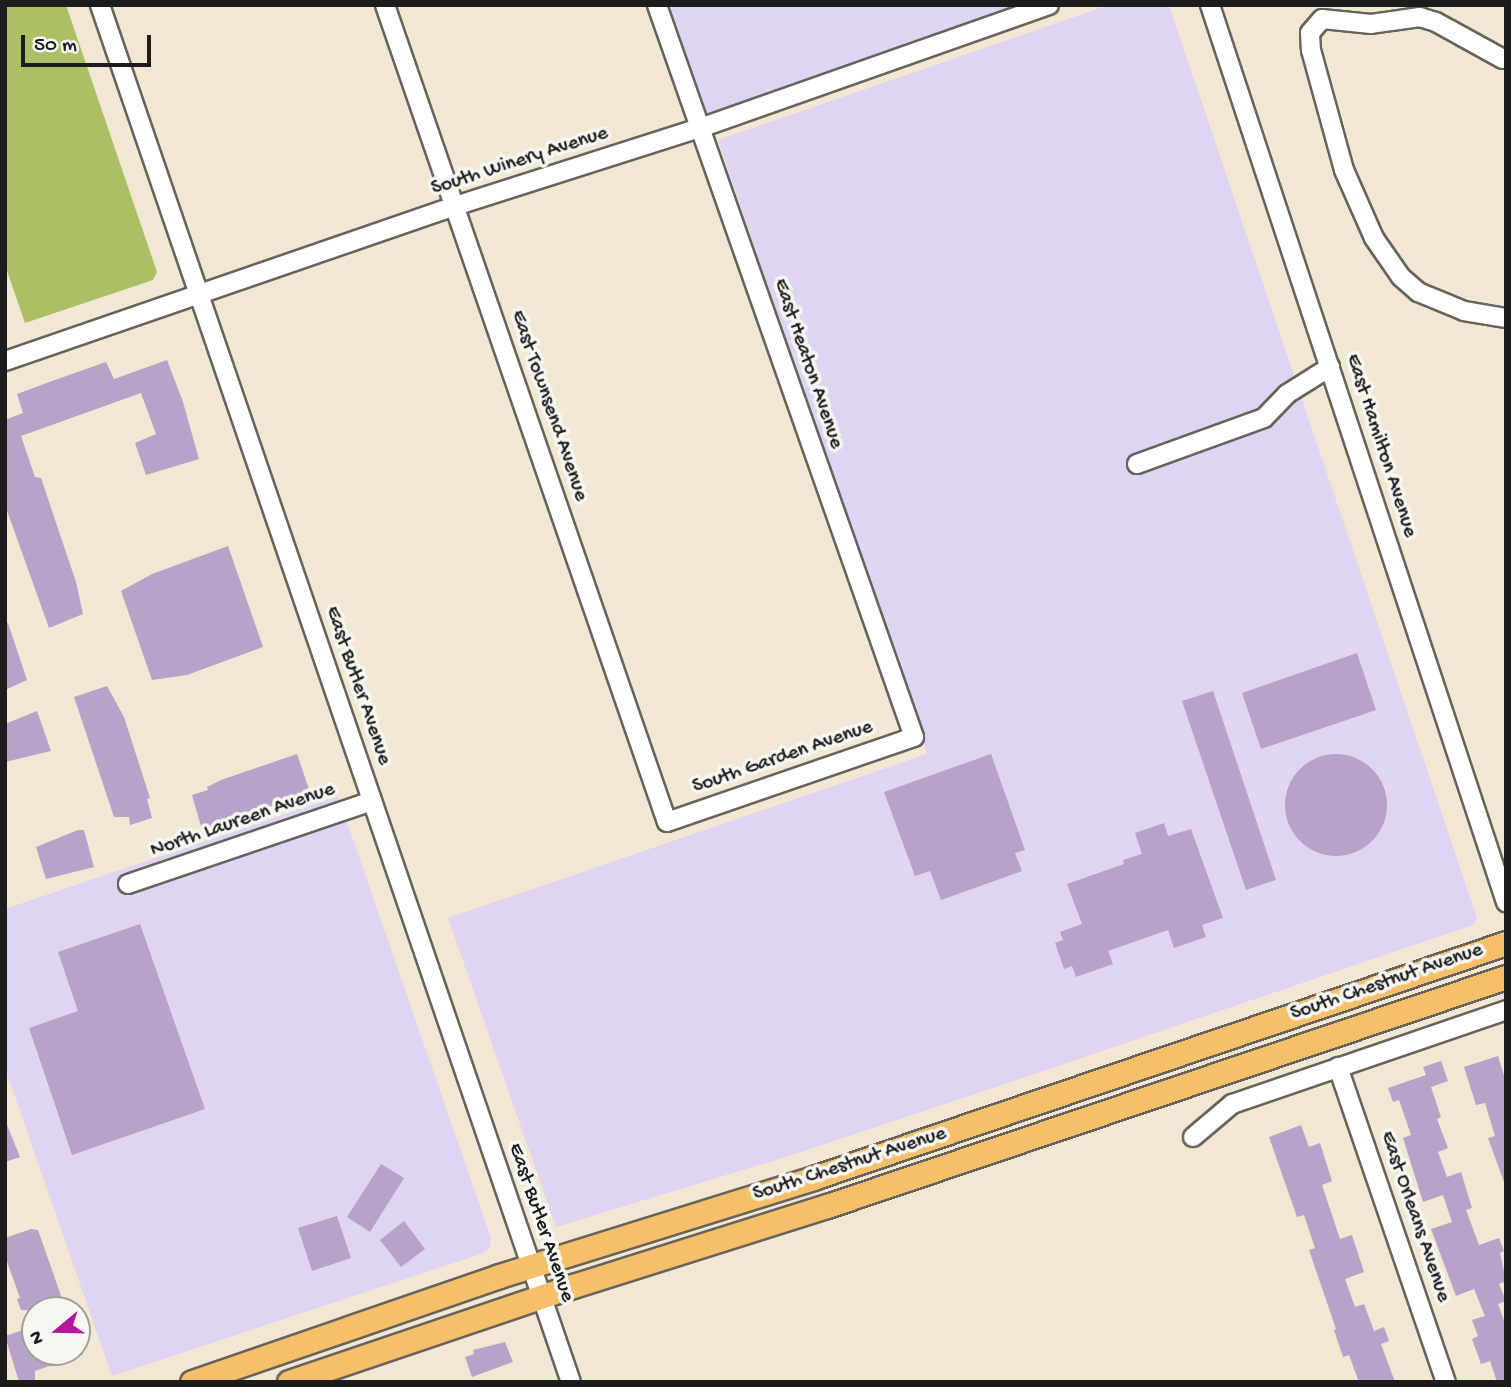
<!DOCTYPE html>
<html>
<head>
<meta charset="utf-8">
<style>
	body { margin:0 }
	#map { position:relative; width:1511px; height:1387px; overflow:hidden; background:#f1e7d2; font-family:"Gochi Hand",sans-serif }
	div>[style] { position:absolute }
	.built>* { inset:0; background:#e0d4f4 }
	.green>* { inset:0; background:#abc064 }
	.building>* { inset:0; background:#b7a2c9 }
	.round { border-radius:50% }
	.roads { filter:drop-shadow(2px 0 #67635c) drop-shadow(-2px 0 #67635c) drop-shadow(0 2px #67635c) drop-shadow(0 -2px #67635c) }
	.minor>* { height:18px; margin:-9px; padding:0 9px; transform-origin:9px; border-radius:9px; background:#fff }
	.major>* { height:23px; margin:-11.5px; padding:0 11.5px; transform-origin:11.5px; border-radius:11.5px; background:#f6c06b }
	span { translate:-50% -50%; white-space:nowrap; text-align:center; line-height:1.15; -webkit-text-stroke:7px #f6f6f2; paint-order:stroke }
	.street-label { font-size:21px; color:#1c1c1c }
	.frame { position:absolute; inset:0; border:7px solid #1c1c1c; pointer-events:none }
	.north { position:absolute; left:21px; top:1296px; width:70px; height:70px; box-sizing:border-box; background:#f6f6f2; border:2px solid #9f9f9c; border-radius:50%; rotate:251deg; font-size:19px; font-weight:700; line-height:28px; text-align:center; color:#1c1c1c }
	.north::after { content:''; display:block; margin:auto; width:24px; height:32px; background:#b5179e; clip-path:polygon(50% 0,100% 100%,50% 72%,0 100%) }
	.scale { position:absolute; left:21px; top:35px; width:130px; height:32px; box-sizing:border-box; border:4px solid #1c1c1c; border-top:0; padding-left:9px; font-size:21px; line-height:24px; white-space:nowrap; color:#1c1c1c; -webkit-text-stroke:5px #f6f6f2; paint-order:stroke }
</style>
</head>
<body>
<div id="map">
	<div class="built">
		<div style="clip-path:polygon(656px 5px,1035px 5px,696px 121px)"></div>
		<div style="clip-path:polygon(1109px 5px,1169px 5px,1477px 918px,1473px 925px,996px 1087px,789px 1156px,556px 1227px,448px 918px,927px 754px,718px 140px)"></div>
		<div style="clip-path:polygon(338px 796px,491px 1238px,490px 1247px,484px 1253px,112px 1376px,5px 1068px,5px 909px)"></div>
	</div>
	<div class="green">
		<div style="clip-path:polygon(5px 5px,66px 5px,157px 272px,153px 280px,25px 323px,5px 265px)"></div>
	</div>
	<div class="building">
		<div style="clip-path:polygon(167px 360px,183px 402px,199px 459px,146px 475px,135px 443px,156px 434px,141px 393px,21px 436px,35px 477px,41px 478px,76px 582px,83px 614px,49px 628px,5px 505px,5px 420px,23px 413px,17px 394px,52px 381px,106px 362px,114px 379px)"></div>
		<div style="clip-path:polygon(228px 546px,263px 647px,187px 675px,152px 680px,121px 591px,152px 574px)"></div>
		<div style="clip-path:polygon(8px 623px,27px 680px,5px 690px,5px 624px)"></div>
		<div style="clip-path:polygon(1357px 653px,1376px 710px,1261px 749px,1242px 693px)"></div>
		<div style="clip-path:polygon(107px 686px,124px 717px,150px 798px,147px 799px,152px 818px,130px 825px,129px 817px,114px 817px,74px 697px)"></div>
		<div style="clip-path:polygon(1213px 691px,1276px 880px,1246px 890px,1182px 701px)"></div>
		<div style="clip-path:polygon(37px 711px,51px 751px,5px 762px,5px 724px)"></div>
		<div class="round" style="left:1285px;top:754px;width:102px;height:102px"></div>
		<div style="clip-path:polygon(297px 754px,312px 798px,279px 809px,278px 804px,202px 830px,192px 795px,208px 790px,207px 787px,221px 780px)"></div>
		<div style="clip-path:polygon(991px 754px,1025px 850px,1015px 853px,1022px 871px,941px 900px,930px 871px,915px 876px,884px 792px)"></div>
		<div style="clip-path:polygon(1164px 823px,1168px 836px,1191px 829px,1223px 918px,1202px 925px,1206px 937px,1174px 948px,1168px 930px,1108px 951px,1113px 964px,1076px 977px,1072px 966px,1064px 969px,1055px 943px,1063px 940px,1060px 932px,1082px 924px,1067px 884px,1124px 864px,1123px 860px,1142px 854px,1135px 833px)"></div>
		<div style="clip-path:polygon(78px 830px,84px 830px,94px 867px,46px 879px,36px 847px)"></div>
		<div style="clip-path:polygon(140px 924px,205px 1109px,72px 1155px,29px 1028px,78px 1011px,58px 952px)"></div>
		<div style="clip-path:polygon(1498px 1056px,1506px 1082px,1504px 1182px,1488px 1138px,1495px 1136px,1485px 1103px,1476px 1105px,1464px 1067px)"></div>
		<div style="clip-path:polygon(1441px 1061px,1448px 1081px,1431px 1087px,1441px 1117px,1437px 1119px,1448px 1148px,1438px 1152px,1447px 1177px,1461px 1172px,1472px 1208px,1466px 1210px,1479px 1245px,1499px 1238px,1504px 1251px,1500px 1253px,1506px 1281px,1499px 1284px,1506px 1301px,1498px 1304px,1506px 1326px,1506px 1382px,1497px 1382px,1490px 1361px,1481px 1364px,1472px 1339px,1478px 1336px,1472px 1320px,1485px 1316px,1474px 1289px,1456px 1296px,1431px 1229px,1452px 1222px,1443px 1195px,1423px 1202px,1403px 1138px,1411px 1135px,1399px 1100px,1393px 1102px,1388px 1088px,1426px 1075px,1423px 1067px)"></div>
		<div style="clip-path:polygon(5px 1120px,20px 1157px,5px 1162px)"></div>
		<div style="clip-path:polygon(1301px 1125px,1309px 1147px,1320px 1143px,1332px 1181px,1322px 1185px,1340px 1239px,1352px 1235px,1364px 1272px,1345px 1279px,1355px 1307px,1364px 1304px,1374px 1331px,1384px 1327px,1389px 1341px,1381px 1344px,1395px 1382px,1359px 1382px,1349px 1355px,1343px 1357px,1334px 1330px,1336px 1329px,1309px 1250px,1315px 1248px,1304px 1215px,1297px 1217px,1269px 1137px)"></div>
		<div style="clip-path:polygon(381px 1164px,404px 1178px,370px 1232px,347px 1217px)"></div>
		<div style="clip-path:polygon(337px 1216px,351px 1258px,312px 1271px,298px 1228px)"></div>
		<div style="clip-path:polygon(404px 1221px,425px 1249px,401px 1267px,380px 1240px)"></div>
		<div style="clip-path:polygon(31px 1229px,38px 1230px,66px 1310px,21px 1310px,17px 1299px,20px 1298px,5px 1256px,5px 1238px)"></div>
		<div style="clip-path:polygon(35px 1326px,35px 1352px,84px 1354px,35px 1371px,35px 1382px,19px 1382px,5px 1336px)"></div>
		<div style="clip-path:polygon(505px 1342px,513px 1362px,472px 1377px,465px 1357px,474px 1354px,473px 1350px)"></div>
	</div>
	<div class="roads">
		<div class="minor">
			<div style="left:100px;top:5px;width:1455px;rotate:71.12deg"></div>
			<div style="left:385px;top:5px;width:864px;rotate:70.96deg"></div>
			<div style="left:667px;top:822px;width:261px;rotate:-19deg"></div>
			<div style="left:914px;top:737px;width:776px;rotate:-109.35deg"></div>
			<div style="left:1210px;top:5px;width:945px;rotate:71.74deg"></div>
			<div style="left:1503px;top:59px;width:77px;rotate:-151.1deg"></div>
			<div style="left:1436px;top:22px;width:17px;rotate:-163deg"></div>
			<div style="left:1420px;top:17px;width:49px;rotate:171.9deg"></div>
			<div style="left:1371px;top:24px;width:49px;rotate:-174.2deg"></div>
			<div style="left:1322px;top:19px;width:18px;rotate:131deg"></div>
			<div style="left:1310px;top:33px;width:17px;rotate:87deg"></div>
			<div style="left:1311px;top:50px;width:124px;rotate:74.6deg"></div>
			<div style="left:1344px;top:170px;width:74px;rotate:66.2deg"></div>
			<div style="left:1374px;top:238px;width:47px;rotate:55.3deg"></div>
			<div style="left:1401px;top:277px;width:23px;rotate:41deg"></div>
			<div style="left:1418px;top:292px;width:50px;rotate:22.4deg"></div>
			<div style="left:1464px;top:311px;width:43px;rotate:9.5deg"></div>
			<div style="left:5px;top:361px;width:476px;rotate:-19deg"></div>
			<div style="left:455px;top:206px;width:257px;rotate:-17.7deg"></div>
			<div style="left:700px;top:128px;width:370px;rotate:-19.4deg"></div>
			<div style="left:1137px;top:464px;width:135px;rotate:-19.9deg"></div>
			<div style="left:1264px;top:418px;width:33px;rotate:-46deg"></div>
			<div style="left:1287px;top:394px;width:51px;rotate:-32.1deg"></div>
			<div style="left:128px;top:884px;width:258px;rotate:-18.8deg"></div>
			<div style="left:1338px;top:1067px;width:333px;rotate:71.1deg"></div>
			<div style="left:1193px;top:1137px;width:51px;rotate:-40.2deg"></div>
			<div style="left:1232px;top:1104px;width:290px;rotate:-18.9deg"></div>
		</div>
		<div class="major">
			<div style="left:192px;top:1382px;width:325px;rotate:-19deg"></div>
			<div style="left:499px;top:1276px;width:329px;rotate:-17.3deg"></div>
			<div style="left:813px;top:1178px;width:732px;rotate:-18.73deg"></div>
			<div style="left:289px;top:1382px;width:300px;rotate:-18.7deg"></div>
			<div style="left:573px;top:1286px;width:266px;rotate:-17.5deg"></div>
			<div style="left:827px;top:1206px;width:717px;rotate:-18.64deg"></div>
		</div>
	</div>
	<div class="street-label">
		<span style="left:520px;top:162px;rotate:-18deg">South Winery Avenue</span>
		<span style="left:807px;top:364px;rotate:71deg">East Heaton Avenue</span>
		<span style="left:548px;top:406px;rotate:71deg">East Townsend Avenue</span>
		<span style="left:1380px;top:446px;rotate:72deg">East Hamilton Avenue</span>
		<span style="left:357px;top:686px;rotate:71deg">East Butler Avenue</span>
		<span style="left:783px;top:758px;rotate:-19deg">South Garden Avenue</span>
		<span style="left:243px;top:821px;rotate:-19deg">North Laureen Avenue</span>
		<span style="left:1387px;top:983px;rotate:-19deg">South Chestnut Avenue</span>
		<span style="left:850px;top:1165px;rotate:-18deg">South Chestnut Avenue</span>
		<span style="left:1414px;top:1217px;rotate:71deg">East Orleans Avenue</span>
		<span style="left:540px;top:1223px;rotate:71deg">East Butler Avenue</span>
	</div>
	<div class="frame"></div>
	<div class="north">N</div>
	<div class="scale">50 m</div>
</div>
</body>
</html>
